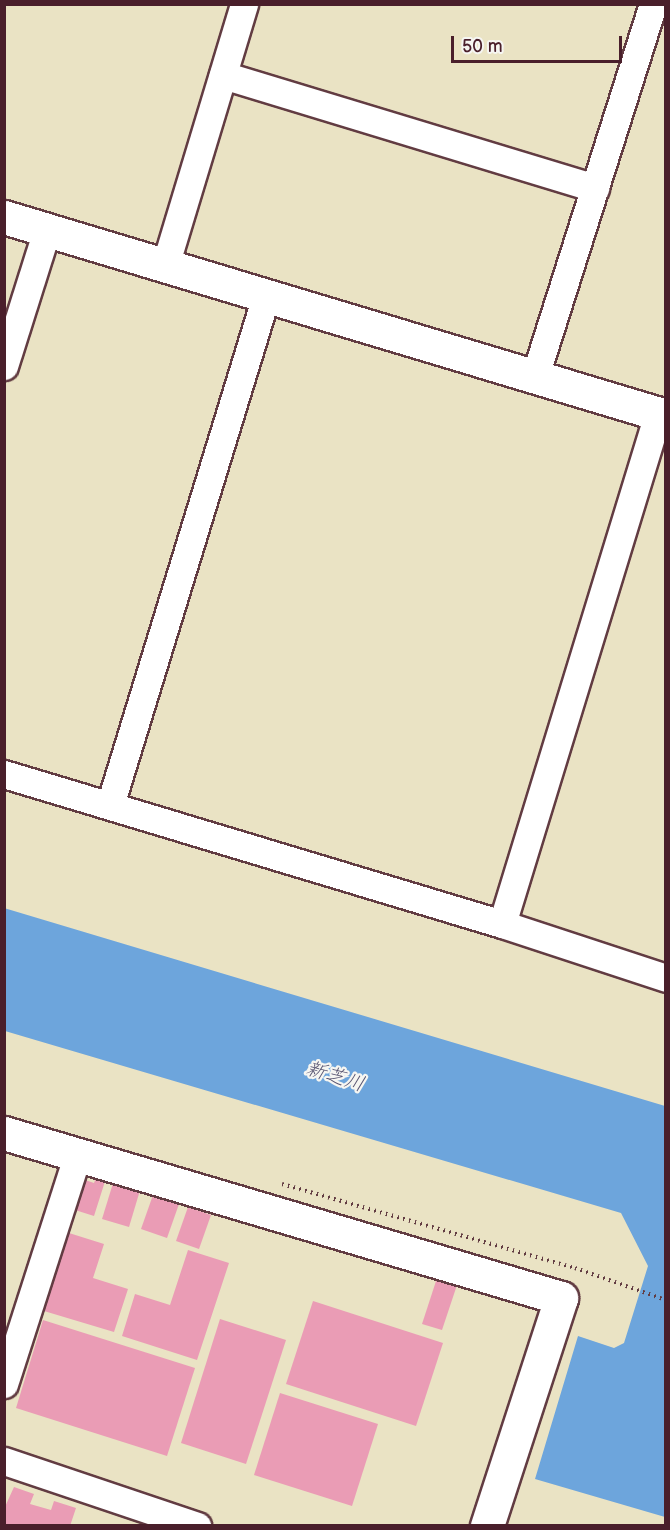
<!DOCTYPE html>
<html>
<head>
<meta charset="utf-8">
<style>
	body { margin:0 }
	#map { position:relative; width:670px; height:1530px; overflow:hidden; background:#eae3c4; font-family:"Balsamiq Sans","Klee One",sans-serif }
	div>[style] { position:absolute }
	.water>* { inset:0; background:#6da5dc }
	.building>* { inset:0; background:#ea9cb5 }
	.path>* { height:4px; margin-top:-2px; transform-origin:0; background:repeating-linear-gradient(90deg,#623c42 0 1.5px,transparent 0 6px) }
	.roads { filter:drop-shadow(2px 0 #623c42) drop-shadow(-2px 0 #623c42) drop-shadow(0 2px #623c42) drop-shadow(0 -2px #623c42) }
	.minor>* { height:27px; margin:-13.5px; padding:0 13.5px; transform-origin:13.5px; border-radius:13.5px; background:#fff }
	.tertiary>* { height:33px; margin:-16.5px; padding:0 16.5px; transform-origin:16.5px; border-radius:16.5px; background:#fff }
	span { translate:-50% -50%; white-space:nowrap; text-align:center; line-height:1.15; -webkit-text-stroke:4.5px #f6f6f2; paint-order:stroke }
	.water-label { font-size:20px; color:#585572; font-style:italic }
	.frame { position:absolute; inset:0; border:6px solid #4a1f2b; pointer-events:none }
	.scale { position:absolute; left:451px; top:36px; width:171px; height:27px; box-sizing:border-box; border:3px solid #4a1f2b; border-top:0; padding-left:8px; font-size:18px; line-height:21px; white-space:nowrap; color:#4a1f2b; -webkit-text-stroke:4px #f6f6f2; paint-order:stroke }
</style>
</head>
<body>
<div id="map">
	<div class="water">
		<div style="clip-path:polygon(4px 908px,665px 1106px,665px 1517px,535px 1479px,578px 1336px,614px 1348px,624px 1343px,648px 1266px,621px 1213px,5px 1031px)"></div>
	</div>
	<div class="building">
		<div style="clip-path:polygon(98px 1172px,107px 1175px,94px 1216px,75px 1210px,85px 1180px,94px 1183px)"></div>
		<div style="clip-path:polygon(114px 1180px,141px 1187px,129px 1227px,102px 1219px)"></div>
		<div style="clip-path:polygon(153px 1195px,179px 1204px,167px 1238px,141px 1229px)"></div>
		<div style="clip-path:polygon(188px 1207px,211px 1215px,199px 1249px,176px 1241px)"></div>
		<div style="clip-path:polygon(69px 1233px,104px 1244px,93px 1278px,128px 1289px,114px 1332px,44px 1311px)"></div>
		<div style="clip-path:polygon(188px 1250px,229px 1263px,197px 1360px,122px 1336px,135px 1294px,170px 1305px)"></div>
		<div style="clip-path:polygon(438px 1275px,458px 1282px,442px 1330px,422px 1324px)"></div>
		<div style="clip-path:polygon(313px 1301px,443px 1343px,416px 1426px,286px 1384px)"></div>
		<div style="clip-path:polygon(220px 1319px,286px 1340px,246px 1464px,181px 1443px)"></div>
		<div style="clip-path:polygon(43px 1320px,195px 1368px,167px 1456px,16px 1408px)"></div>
		<div style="clip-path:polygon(280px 1393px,378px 1424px,352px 1506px,254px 1475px)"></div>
		<div style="clip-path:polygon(14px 1487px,34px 1494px,30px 1504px,51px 1510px,54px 1501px,76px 1508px,70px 1526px,4px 1526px,4px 1509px)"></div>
	</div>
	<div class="path">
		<div style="left:282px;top:1184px;width:305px;rotate:16deg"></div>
		<div style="left:575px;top:1268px;width:96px;rotate:19.4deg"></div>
	</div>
	<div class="roads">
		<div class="minor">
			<div style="left:223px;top:75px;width:389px;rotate:16.9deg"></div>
			<div style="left:165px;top:266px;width:274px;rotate:-73.2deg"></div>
			<div style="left:4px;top:366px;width:143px;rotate:-72.5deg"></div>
			<div style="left:535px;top:376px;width:390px;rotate:-72.4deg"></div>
			<div style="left:4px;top:774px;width:520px;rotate:16.76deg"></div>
			<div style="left:502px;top:924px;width:173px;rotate:18.2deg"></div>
			<div style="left:110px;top:805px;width:532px;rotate:-72.96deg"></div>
			<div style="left:502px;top:924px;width:533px;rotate:-72.99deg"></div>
			<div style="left:4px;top:1384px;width:242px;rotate:-72.2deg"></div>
			<div style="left:4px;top:1461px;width:204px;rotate:18.6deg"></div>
		</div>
		<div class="tertiary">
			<div style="left:4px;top:217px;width:691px;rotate:16.73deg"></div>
			<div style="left:4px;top:1133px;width:581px;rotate:16.5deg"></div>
			<div style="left:561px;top:1298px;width:240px;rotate:108deg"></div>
		</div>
	</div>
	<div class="water-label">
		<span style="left:335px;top:1077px;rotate:17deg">新芝川</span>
	</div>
	<div class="frame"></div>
	<div class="scale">50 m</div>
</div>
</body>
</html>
